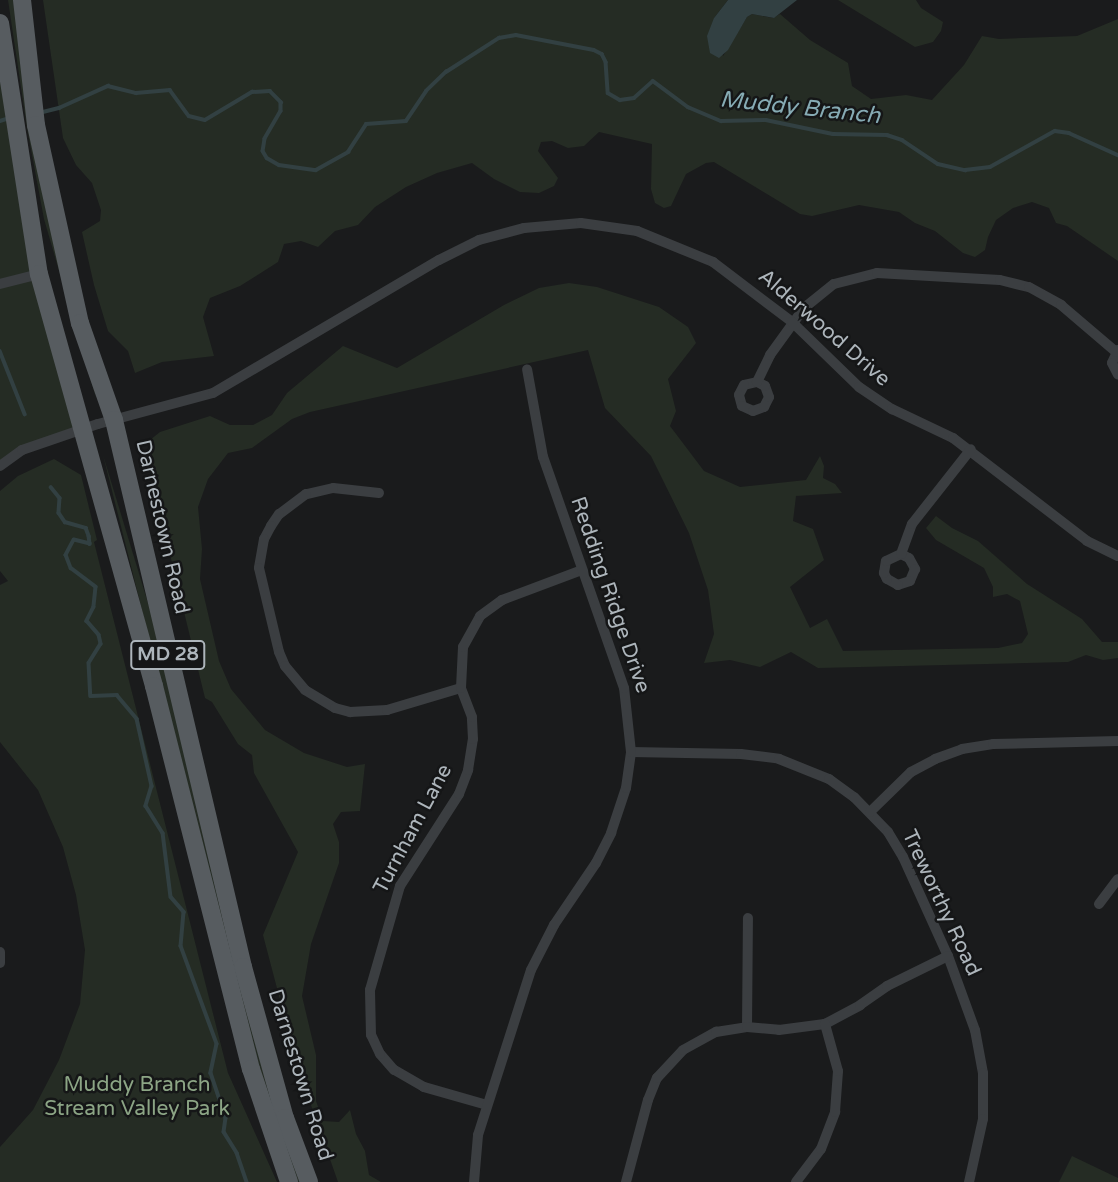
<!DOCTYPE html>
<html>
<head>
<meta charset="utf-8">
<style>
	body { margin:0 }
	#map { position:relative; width:1118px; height:1182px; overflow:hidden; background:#1a1b1c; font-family:"Varela Round",sans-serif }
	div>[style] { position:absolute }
	.green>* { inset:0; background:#252c24 }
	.water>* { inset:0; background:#324042 }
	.stream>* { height:3.5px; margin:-1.75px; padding:0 1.75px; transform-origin:1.75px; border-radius:1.75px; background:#324042 }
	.minor>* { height:10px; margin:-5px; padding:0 5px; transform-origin:5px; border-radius:5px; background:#3b3e41 }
	.primary>* { height:18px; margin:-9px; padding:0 9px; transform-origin:9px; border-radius:9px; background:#575c60 }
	span { translate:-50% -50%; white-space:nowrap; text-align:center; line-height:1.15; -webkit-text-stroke:5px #151617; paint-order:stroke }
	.shield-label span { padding:2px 5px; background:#151617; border:2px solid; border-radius:5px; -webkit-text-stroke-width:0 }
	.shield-label { font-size:19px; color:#adb5bb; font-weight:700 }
	.street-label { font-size:21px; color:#adb5bb }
	.park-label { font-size:21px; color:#8ca585 }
	.water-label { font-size:23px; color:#86abb4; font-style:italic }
</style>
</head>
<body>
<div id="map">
	<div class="green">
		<div style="clip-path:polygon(8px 0,19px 0,96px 398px,44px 219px,27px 128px)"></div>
		<div style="clip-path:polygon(43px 0,728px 0,714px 18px,723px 56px,747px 17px,752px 14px,773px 18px,780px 14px,810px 40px,848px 63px,852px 86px,871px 99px,906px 95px,932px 100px,964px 65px,982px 36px,999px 39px,1077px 36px,1118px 19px,1118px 261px,1067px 226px,1056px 223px,1049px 208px,1032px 202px,1013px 208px,996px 220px,988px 237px,985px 250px,975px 257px,963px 253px,935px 231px,915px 223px,899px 212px,859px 205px,812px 216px,800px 214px,714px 162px,706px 163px,686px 174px,671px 206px,664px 208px,655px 203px,651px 189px,652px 144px,599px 132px,584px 146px,568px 148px,552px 141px,541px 142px,538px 151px,558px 178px,554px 186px,539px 193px,520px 192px,494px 179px,472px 163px,437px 173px,406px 187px,375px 207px,358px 225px,335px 231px,318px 247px,301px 241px,284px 244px,278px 262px,240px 286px,210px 298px,203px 317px,214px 356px,162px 362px,135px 373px,128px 351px,108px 331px,94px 285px,82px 232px,100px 221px,101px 210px,92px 183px,76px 165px,63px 138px)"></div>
		<div style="clip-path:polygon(838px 0,916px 0,921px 8px,943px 22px,941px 31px,933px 42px,915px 47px)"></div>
		<div style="clip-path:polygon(0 82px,10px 95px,39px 274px,83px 429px,40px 444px,0 466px)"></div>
		<div style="clip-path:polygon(569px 283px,597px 287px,659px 307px,688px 327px,696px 343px,668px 379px,676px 411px,670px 426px,704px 471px,740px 487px,806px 480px,820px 456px,824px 466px,823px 478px,835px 484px,842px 493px,796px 496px,793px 521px,813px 529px,824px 560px,790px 587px,810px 628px,827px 619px,843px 651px,998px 648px,1022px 643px,1028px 634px,1020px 601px,1007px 594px,993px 597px,993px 587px,984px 568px,936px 540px,926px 528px,936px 516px,952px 528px,978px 541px,1027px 584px,1082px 619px,1102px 642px,1118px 642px,1118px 658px,1103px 660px,1086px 655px,1068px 662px,818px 668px,791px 652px,760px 667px,730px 660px,704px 663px,714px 634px,708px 590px,689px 533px,651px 456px,605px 408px,588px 350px,310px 412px,292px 419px,252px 448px,228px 453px,208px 479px,198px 507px,202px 549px,200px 579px,219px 661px,231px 689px,265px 730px,304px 753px,347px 767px,365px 764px,360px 811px,341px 812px,333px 824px,339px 842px,339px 863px,311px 944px,302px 996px,316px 1055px,316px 1101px,323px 1121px,339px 1122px,350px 1110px,356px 1134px,365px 1151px,369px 1175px,381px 1182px,338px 1182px,298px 1068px,263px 935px,298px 852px,254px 773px,252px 755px,238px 744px,212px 702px,205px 698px,154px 489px,159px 475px,150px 470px,147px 459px,150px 440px,160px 432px,210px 416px,230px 425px,253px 425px,272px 415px,287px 393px,343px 346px,397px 368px,504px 305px,539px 288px)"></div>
		<div style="clip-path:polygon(103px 455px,151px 613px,301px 1182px,295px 1182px,258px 1071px)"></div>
		<div style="clip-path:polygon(54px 459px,81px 475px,97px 540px,94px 542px,228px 1073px,277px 1182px,0 1182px,0 1147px,33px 1110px,59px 1060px,80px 1004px,85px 950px,76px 895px,63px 847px,38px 790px,0 742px,0 585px,8px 581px,0 571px,0 491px,18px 476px)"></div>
		<div style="clip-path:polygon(1072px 1156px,1118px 1178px,1118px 1182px,1059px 1182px)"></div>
	</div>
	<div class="water">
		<div style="clip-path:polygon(728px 0,797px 0,774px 18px,752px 14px,747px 17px,728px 50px,719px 58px,710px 53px,707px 36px,714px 18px)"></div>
	</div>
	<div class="stream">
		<div style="left:39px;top:113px;width:21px;rotate:-14deg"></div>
		<div style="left:59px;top:108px;width:54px;rotate:-24.2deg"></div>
		<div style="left:108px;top:86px;width:29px;rotate:14deg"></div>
		<div style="left:136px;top:93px;width:34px;rotate:-5deg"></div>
		<div style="left:170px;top:90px;width:32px;rotate:54deg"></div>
		<div style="left:189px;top:116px;width:16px;rotate:14deg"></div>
		<div style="left:205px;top:120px;width:55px;rotate:-30.8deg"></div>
		<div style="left:252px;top:92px;width:18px;rotate:-3deg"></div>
		<div style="left:270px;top:91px;width:16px;rotate:45deg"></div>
		<div style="left:281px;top:102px;width:9px;rotate:90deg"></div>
		<div style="left:281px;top:111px;width:32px;rotate:120deg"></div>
		<div style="left:265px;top:139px;width:12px;rotate:99deg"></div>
		<div style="left:263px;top:151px;width:8px;rotate:60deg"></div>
		<div style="left:267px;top:158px;width:14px;rotate:30deg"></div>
		<div style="left:279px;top:165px;width:37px;rotate:8deg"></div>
		<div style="left:316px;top:170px;width:37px;rotate:-29deg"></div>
		<div style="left:348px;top:152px;width:33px;rotate:-57deg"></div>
		<div style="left:366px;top:124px;width:40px;rotate:-4.3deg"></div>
		<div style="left:406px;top:121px;width:36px;rotate:-56deg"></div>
		<div style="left:426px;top:91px;width:28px;rotate:-44deg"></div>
		<div style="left:446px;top:72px;width:63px;rotate:-32.7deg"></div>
		<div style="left:499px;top:38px;width:17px;rotate:-10deg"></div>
		<div style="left:516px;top:35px;width:79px;rotate:10.9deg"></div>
		<div style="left:594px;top:50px;width:9px;rotate:27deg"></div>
		<div style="left:602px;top:54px;width:9px;rotate:63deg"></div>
		<div style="left:606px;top:62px;width:31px;rotate:86deg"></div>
		<div style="left:608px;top:93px;width:14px;rotate:30deg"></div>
		<div style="left:620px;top:100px;width:14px;rotate:-8deg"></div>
		<div style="left:634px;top:98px;width:25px;rotate:-42deg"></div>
		<div style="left:653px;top:81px;width:44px;rotate:36.6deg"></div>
		<div style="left:688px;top:107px;width:36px;rotate:23deg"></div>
		<div style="left:721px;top:121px;width:45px;rotate:-1.3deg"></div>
		<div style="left:766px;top:120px;width:68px;rotate:11.8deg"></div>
		<div style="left:833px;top:134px;width:54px;rotate:1.1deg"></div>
		<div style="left:887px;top:135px;width:16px;rotate:18deg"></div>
		<div style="left:902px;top:140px;width:43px;rotate:33.7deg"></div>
		<div style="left:938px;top:164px;width:28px;rotate:13deg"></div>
		<div style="left:965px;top:170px;width:25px;rotate:-7deg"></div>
		<div style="left:990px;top:167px;width:74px;rotate:-29deg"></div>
		<div style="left:1055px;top:131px;width:14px;rotate:8deg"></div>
		<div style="left:1069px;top:133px;width:54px;rotate:24.2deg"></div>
		<div style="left:0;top:121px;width:10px;rotate:-17deg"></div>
		<div style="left:0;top:351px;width:68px;rotate:68.4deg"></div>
		<div style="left:51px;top:487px;width:14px;rotate:51deg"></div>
		<div style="left:60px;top:498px;width:15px;rotate:94deg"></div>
		<div style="left:59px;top:513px;width:11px;rotate:56deg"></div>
		<div style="left:65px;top:522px;width:22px;rotate:16deg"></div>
		<div style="left:86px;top:528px;width:9px;rotate:69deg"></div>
		<div style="left:89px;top:536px;width:8px;rotate:83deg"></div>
		<div style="left:90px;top:544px;width:16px;rotate:-166deg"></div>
		<div style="left:74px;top:540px;width:17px;rotate:118deg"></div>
		<div style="left:66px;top:555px;width:14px;rotate:69deg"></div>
		<div style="left:71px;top:568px;width:31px;rotate:37deg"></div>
		<div style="left:96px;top:587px;width:20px;rotate:96deg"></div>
		<div style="left:94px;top:607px;width:16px;rotate:117deg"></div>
		<div style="left:87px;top:621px;width:18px;rotate:49deg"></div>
		<div style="left:99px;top:635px;width:9px;rotate:77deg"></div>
		<div style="left:101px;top:644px;width:22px;rotate:122deg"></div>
		<div style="left:89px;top:663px;width:33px;rotate:87deg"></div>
		<div style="left:91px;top:696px;width:26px;rotate:-2deg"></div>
		<div style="left:117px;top:695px;width:31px;rotate:50deg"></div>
		<div style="left:137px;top:719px;width:69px;rotate:77.4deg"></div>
		<div style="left:152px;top:786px;width:21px;rotate:107deg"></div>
		<div style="left:146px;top:806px;width:32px;rotate:58deg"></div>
		<div style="left:163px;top:833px;width:64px;rotate:82.9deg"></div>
		<div style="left:171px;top:897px;width:20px;rotate:49deg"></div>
		<div style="left:184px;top:912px;width:34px;rotate:95deg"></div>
		<div style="left:181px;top:946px;width:104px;rotate:69.8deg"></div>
		<div style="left:217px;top:1044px;width:30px;rotate:102deg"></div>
		<div style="left:211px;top:1073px;width:47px;rotate:71.6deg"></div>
		<div style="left:226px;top:1118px;width:14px;rotate:98deg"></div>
		<div style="left:224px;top:1132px;width:25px;rotate:58deg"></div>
		<div style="left:237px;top:1153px;width:31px;rotate:71deg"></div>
	</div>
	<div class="minor">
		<div style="left:0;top:284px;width:40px;rotate:-14.4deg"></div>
		<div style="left:1118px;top:350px;width:14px;rotate:115deg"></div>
		<div style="left:1112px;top:363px;width:13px;rotate:63deg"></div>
		<div style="left:757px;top:382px;width:13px;rotate:167deg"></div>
		<div style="left:744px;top:385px;width:11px;rotate:117deg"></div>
		<div style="left:739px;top:395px;width:11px;rotate:75deg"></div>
		<div style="left:742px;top:406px;width:12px;rotate:24deg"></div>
		<div style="left:753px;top:411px;width:12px;rotate:-20deg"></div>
		<div style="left:764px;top:407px;width:11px;rotate:-63deg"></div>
		<div style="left:769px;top:397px;width:12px;rotate:-110deg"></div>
		<div style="left:765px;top:386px;width:9px;rotate:-153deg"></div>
		<div style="left:757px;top:382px;width:30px;rotate:-64deg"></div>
		<div style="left:770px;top:355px;width:58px;rotate:-54.1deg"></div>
		<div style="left:804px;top:308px;width:38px;rotate:-39deg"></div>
		<div style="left:834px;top:284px;width:44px;rotate:-14.3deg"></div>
		<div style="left:877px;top:273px;width:123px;rotate:3.3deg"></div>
		<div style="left:1000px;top:280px;width:30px;rotate:14deg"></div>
		<div style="left:1029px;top:287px;width:37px;rotate:29deg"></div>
		<div style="left:1061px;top:305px;width:72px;rotate:40.5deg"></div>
		<div style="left:0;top:466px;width:27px;rotate:-36deg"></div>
		<div style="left:22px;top:450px;width:80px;rotate:-18.9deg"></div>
		<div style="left:98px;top:424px;width:119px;rotate:-15.1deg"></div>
		<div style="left:213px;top:393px;width:262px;rotate:-30.5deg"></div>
		<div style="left:439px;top:260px;width:45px;rotate:-26.6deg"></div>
		<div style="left:479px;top:240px;width:47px;rotate:-14.9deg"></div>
		<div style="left:524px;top:228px;width:57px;rotate:-5deg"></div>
		<div style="left:581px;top:223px;width:57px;rotate:8.1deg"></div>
		<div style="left:637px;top:231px;width:82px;rotate:22.2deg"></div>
		<div style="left:713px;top:262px;width:99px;rotate:37.2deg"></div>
		<div style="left:792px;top:322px;width:93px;rotate:44.1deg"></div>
		<div style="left:859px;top:387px;width:40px;rotate:34deg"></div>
		<div style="left:892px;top:409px;width:68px;rotate:25.4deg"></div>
		<div style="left:953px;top:438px;width:169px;rotate:37.5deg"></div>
		<div style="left:1087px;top:541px;width:34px;rotate:26deg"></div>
		<div style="left:379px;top:493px;width:46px;rotate:-173.8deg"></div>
		<div style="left:333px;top:488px;width:28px;rotate:167deg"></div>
		<div style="left:306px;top:494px;width:34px;rotate:143deg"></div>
		<div style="left:279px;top:514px;width:14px;rotate:124deg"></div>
		<div style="left:271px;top:526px;width:15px;rotate:118deg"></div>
		<div style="left:264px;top:539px;width:29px;rotate:100deg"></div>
		<div style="left:259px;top:568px;width:86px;rotate:76.6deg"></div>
		<div style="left:279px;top:652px;width:15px;rotate:67deg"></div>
		<div style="left:285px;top:666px;width:31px;rotate:50deg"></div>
		<div style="left:305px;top:690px;width:35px;rotate:31deg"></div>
		<div style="left:335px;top:708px;width:16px;rotate:15deg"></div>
		<div style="left:350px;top:712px;width:37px;rotate:-3deg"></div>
		<div style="left:387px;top:710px;width:77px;rotate:-16.6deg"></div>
		<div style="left:901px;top:554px;width:9px;rotate:27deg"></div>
		<div style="left:909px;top:558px;width:13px;rotate:61deg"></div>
		<div style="left:915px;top:569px;width:13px;rotate:113deg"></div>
		<div style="left:910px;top:581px;width:13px;rotate:162deg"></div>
		<div style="left:898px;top:585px;width:13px;rotate:-151deg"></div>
		<div style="left:887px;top:579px;width:7px;rotate:-117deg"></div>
		<div style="left:884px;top:573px;width:12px;rotate:-81deg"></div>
		<div style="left:886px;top:561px;width:17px;rotate:-25deg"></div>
		<div style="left:901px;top:554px;width:32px;rotate:-70deg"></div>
		<div style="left:912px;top:524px;width:95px;rotate:-51.8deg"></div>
		<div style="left:631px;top:752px;width:110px;rotate:1deg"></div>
		<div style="left:741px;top:754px;width:38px;rotate:7deg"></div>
		<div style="left:779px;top:759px;width:54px;rotate:21.8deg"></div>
		<div style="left:829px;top:779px;width:31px;rotate:36deg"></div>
		<div style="left:854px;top:797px;width:49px;rotate:45.8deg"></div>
		<div style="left:888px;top:832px;width:29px;rotate:59deg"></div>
		<div style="left:903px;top:857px;width:109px;rotate:65.6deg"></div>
		<div style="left:948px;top:956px;width:79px;rotate:70deg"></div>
		<div style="left:975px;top:1030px;width:44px;rotate:79.5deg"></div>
		<div style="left:983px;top:1073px;width:46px;rotate:90deg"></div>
		<div style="left:983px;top:1119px;width:65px;rotate:102.5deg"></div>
		<div style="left:870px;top:812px;width:57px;rotate:-44.3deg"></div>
		<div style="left:911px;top:772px;width:27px;rotate:-28deg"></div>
		<div style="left:935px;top:759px;width:29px;rotate:-20deg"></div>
		<div style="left:962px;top:749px;width:31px;rotate:-9deg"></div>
		<div style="left:993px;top:744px;width:125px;rotate:-1.4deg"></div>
		<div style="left:1099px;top:904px;width:31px;rotate:-53deg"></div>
		<div style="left:0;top:952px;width:11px;rotate:90deg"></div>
		<div style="left:747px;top:1027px;width:109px;rotate:-89.5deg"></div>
		<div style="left:487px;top:1105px;width:66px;rotate:-164.1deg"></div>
		<div style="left:424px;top:1087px;width:34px;rotate:-150deg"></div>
		<div style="left:394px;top:1070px;width:21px;rotate:-131deg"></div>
		<div style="left:380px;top:1054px;width:21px;rotate:-115deg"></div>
		<div style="left:371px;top:1035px;width:45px;rotate:-91.3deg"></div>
		<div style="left:370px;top:990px;width:108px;rotate:-73.9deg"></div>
		<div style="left:400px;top:886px;width:109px;rotate:-57.3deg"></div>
		<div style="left:459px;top:794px;width:26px;rotate:-69deg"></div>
		<div style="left:468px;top:770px;width:31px;rotate:-81deg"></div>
		<div style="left:473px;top:739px;width:22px;rotate:-93deg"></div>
		<div style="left:472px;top:717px;width:31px;rotate:-111deg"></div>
		<div style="left:461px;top:688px;width:41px;rotate:-87.2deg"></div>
		<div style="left:463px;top:647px;width:35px;rotate:-61deg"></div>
		<div style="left:480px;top:616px;width:27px;rotate:-36deg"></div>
		<div style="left:502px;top:600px;width:85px;rotate:-20.6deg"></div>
		<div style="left:474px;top:1182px;width:47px;rotate:-85.1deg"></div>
		<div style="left:478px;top:1135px;width:173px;rotate:-72.2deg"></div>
		<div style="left:531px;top:970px;width:51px;rotate:-62.9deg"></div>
		<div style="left:554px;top:925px;width:75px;rotate:-55.9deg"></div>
		<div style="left:596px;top:863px;width:34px;rotate:-63deg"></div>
		<div style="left:611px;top:833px;width:47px;rotate:-71.6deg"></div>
		<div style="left:626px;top:788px;width:36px;rotate:-82deg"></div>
		<div style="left:631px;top:752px;width:64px;rotate:-96.2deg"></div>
		<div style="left:624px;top:688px;width:245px;rotate:-109.3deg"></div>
		<div style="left:543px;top:457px;width:89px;rotate:-100.3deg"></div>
		<div style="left:626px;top:1182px;width:85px;rotate:-75deg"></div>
		<div style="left:648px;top:1100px;width:24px;rotate:-68deg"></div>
		<div style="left:657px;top:1078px;width:38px;rotate:-47deg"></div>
		<div style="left:683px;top:1050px;width:38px;rotate:-29deg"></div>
		<div style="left:716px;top:1032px;width:31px;rotate:-9deg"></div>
		<div style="left:747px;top:1027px;width:32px;rotate:5deg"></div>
		<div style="left:779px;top:1030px;width:46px;rotate:-7.4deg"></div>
		<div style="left:825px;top:1024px;width:40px;rotate:-28deg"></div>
		<div style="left:860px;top:1005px;width:33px;rotate:-35deg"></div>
		<div style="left:887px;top:986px;width:68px;rotate:-26.2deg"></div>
		<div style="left:796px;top:1182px;width:41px;rotate:-52.9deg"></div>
		<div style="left:821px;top:1149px;width:40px;rotate:-69deg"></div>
		<div style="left:835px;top:1112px;width:41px;rotate:-85.8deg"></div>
		<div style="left:838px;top:1071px;width:49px;rotate:-105.5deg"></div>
	</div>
	<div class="primary">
		<div style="left:22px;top:0;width:126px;rotate:83.6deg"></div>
		<div style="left:36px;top:125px;width:203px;rotate:77.5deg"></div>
		<div style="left:80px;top:323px;width:103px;rotate:70.7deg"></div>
		<div style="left:114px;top:420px;width:562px;rotate:76.73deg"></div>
		<div style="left:243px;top:967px;width:157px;rotate:74.5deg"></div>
		<div style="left:285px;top:1118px;width:68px;rotate:69.4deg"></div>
		<div style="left:0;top:23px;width:254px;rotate:81.2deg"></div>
		<div style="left:39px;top:274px;width:428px;rotate:74.4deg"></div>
		<div style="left:154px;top:686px;width:395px;rotate:75.8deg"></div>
		<div style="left:251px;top:1069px;width:119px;rotate:71.4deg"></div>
	</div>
	<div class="shield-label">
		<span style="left:168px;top:655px">MD 28</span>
	</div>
	<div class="street-label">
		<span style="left:824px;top:328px;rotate:41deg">Alderwood Drive</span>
		<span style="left:162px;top:527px;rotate:77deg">Darnestown Road</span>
		<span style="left:610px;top:595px;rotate:71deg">Redding Ridge Drive</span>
		<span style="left:413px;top:829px;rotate:-62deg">Turnham Lane</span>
		<span style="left:941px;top:903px;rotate:65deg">Treworthy Road</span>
		<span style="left:300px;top:1075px;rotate:73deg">Darnestown Road</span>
	</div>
	<div class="park-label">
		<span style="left:137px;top:1097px">Muddy Branch<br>Stream Valley Park</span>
	</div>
	<div class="water-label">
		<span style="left:800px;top:108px;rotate:6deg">Muddy Branch</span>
	</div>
</div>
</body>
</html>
